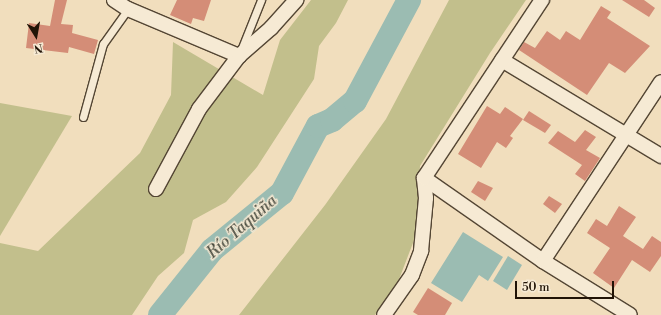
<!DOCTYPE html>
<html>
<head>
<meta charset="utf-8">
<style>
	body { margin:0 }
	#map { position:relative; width:661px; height:315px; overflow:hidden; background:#f1debd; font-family:"Libre Bodoni",serif }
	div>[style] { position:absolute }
	.green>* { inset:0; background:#c2bf8c }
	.water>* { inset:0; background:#9bbcb2 }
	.river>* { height:24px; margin:-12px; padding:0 12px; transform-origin:12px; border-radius:12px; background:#9bbcb2 }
	.building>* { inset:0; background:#d48d77 }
	.roads { filter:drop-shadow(1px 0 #544634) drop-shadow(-1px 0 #544634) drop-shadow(0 1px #544634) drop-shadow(0 -1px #544634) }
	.service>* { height:7px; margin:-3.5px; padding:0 3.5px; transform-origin:3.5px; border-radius:3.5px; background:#f6ead4 }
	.minor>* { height:14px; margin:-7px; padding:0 7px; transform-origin:7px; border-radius:7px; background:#f6ead4 }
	span { translate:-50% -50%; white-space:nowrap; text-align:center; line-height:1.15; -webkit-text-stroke:3px #f6ead4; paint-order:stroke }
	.water-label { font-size:16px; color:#4b4e42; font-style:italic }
	.north { position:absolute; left:16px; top:16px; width:40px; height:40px; -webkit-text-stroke:3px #f6ead4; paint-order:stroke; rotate:169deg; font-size:11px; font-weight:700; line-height:16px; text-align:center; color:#201306 }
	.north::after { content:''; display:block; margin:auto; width:14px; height:18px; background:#201306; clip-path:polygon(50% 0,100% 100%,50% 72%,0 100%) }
	.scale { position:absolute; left:515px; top:281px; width:99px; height:18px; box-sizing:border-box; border:2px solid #201306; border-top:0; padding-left:5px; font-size:12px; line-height:14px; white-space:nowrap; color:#201306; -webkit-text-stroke:3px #f6ead4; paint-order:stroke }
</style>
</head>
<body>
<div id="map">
	<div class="green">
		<div style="clip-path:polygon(311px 0,348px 0,336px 23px,319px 46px,314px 79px,257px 167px,226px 202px,193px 220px,184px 253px,158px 276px,132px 315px,0 315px,0 243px,38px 251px,140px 153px,171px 95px,173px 42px,263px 95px,280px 40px)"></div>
		<div style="clip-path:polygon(449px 0,526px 0,490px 53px,420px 166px,416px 235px,398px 282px,375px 315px,239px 315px,325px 205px,386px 119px)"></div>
		<div style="clip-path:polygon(0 103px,72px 116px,0 236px)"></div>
	</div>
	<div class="water">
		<div style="clip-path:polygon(463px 232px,503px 257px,488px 281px,479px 275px,462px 302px,431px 283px)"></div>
		<div style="clip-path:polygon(508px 256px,522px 265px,507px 290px,493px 281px)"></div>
	</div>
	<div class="river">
		<div style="left:160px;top:315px;width:83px;rotate:-51.3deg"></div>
		<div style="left:212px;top:250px;width:90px;rotate:-39.2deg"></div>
		<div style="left:282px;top:193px;width:76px;rotate:-61.8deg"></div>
		<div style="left:318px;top:126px;width:15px;rotate:-23deg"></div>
		<div style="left:332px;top:120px;width:30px;rotate:-40deg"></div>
		<div style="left:355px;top:101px;width:115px;rotate:-61.9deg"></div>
	</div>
	<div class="building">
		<div style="clip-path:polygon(55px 0,67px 0,61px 24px,73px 25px,72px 33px,98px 40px,94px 54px,69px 47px,68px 53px,26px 48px,29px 23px,50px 26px)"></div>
		<div style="clip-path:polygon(177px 0,211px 0,204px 21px,193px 18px,191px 24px,170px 15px)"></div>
		<div style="clip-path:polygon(622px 0,644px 0,655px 8px,649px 17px)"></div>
		<div style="clip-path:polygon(601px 6px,611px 12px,607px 18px,650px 46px,625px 73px,609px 63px,587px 95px,519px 50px,524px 42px,535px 48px,547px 31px,560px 40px,566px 31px,580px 40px)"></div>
		<div style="clip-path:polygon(487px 106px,500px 114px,505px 107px,523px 119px,510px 136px,513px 138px,506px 148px,497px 142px,481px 168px,458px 154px)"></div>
		<div style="clip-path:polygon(529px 111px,551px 125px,545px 133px,523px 120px)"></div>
		<div style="clip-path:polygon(585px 130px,596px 137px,586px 150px,600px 158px,585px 181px,575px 174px,582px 165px,548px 143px,558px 131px,575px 142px)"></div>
		<div style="clip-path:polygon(478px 181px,493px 188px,485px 201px,471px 192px)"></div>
		<div style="clip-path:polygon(549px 196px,562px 204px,555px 213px,543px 204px)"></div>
		<div style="clip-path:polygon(619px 206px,636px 217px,623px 236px,643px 249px,652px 236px,661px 242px,661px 256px,650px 272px,632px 260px,614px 288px,593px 273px,610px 248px,587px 233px,596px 219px,607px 226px)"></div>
		<div style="clip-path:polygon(428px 288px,452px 303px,445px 315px,418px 315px,413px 312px)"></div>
	</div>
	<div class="roads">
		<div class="service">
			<div style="left:241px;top:50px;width:54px;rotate:-68.2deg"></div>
			<div style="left:83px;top:117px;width:76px;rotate:-74.7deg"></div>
			<div style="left:103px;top:44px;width:43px;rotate:-54.5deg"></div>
		</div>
		<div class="minor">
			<div style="left:114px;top:0;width:17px;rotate:33deg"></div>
			<div style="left:128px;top:9px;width:121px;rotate:22.9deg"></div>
			<div style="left:502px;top:60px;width:186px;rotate:31.1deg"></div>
			<div style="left:424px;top:178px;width:145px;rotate:34.9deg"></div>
			<div style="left:543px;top:261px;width:102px;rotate:31.8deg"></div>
			<div style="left:156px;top:189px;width:91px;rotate:-61.7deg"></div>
			<div style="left:199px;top:109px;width:66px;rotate:-53deg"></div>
			<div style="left:239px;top:56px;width:43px;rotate:-41.2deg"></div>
			<div style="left:271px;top:28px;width:38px;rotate:-48deg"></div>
			<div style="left:543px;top:261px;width:214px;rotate:-56.6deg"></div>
			<div style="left:384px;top:315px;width:49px;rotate:-55deg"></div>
			<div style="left:412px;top:275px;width:26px;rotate:-69deg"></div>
			<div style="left:421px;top:251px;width:53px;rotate:-84.6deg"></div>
			<div style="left:426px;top:198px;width:20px;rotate:-96deg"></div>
			<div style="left:424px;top:178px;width:214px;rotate:-56.5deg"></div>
		</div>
	</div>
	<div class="water-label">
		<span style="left:242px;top:227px;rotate:-41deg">Río Taquiña</span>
	</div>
	<div class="north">N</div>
	<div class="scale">50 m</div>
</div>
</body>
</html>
